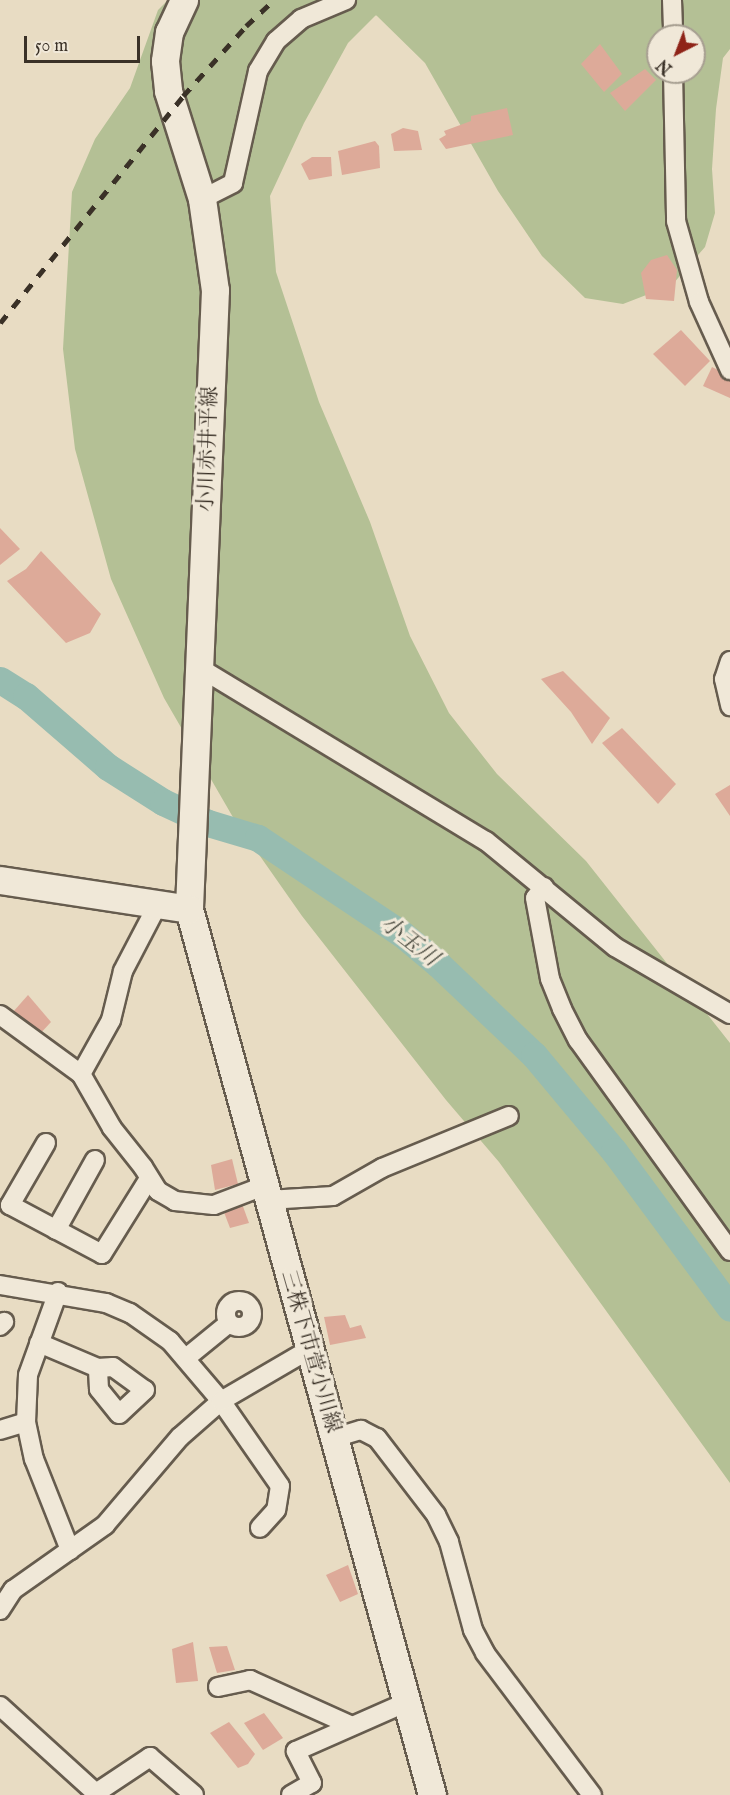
<!DOCTYPE html>
<html>
<head>
<meta charset="utf-8">
<style>
	body { margin:0 }
	#map { position:relative; width:730px; height:1795px; overflow:hidden; background:#e8dcc3; font-family:"IM FELL English","Noto Serif JP",serif }
	div>[style] { position:absolute }
	.green>* { inset:0; background:#b4c095 }
	.river>* { height:27px; margin:-13.5px; padding:0 13.5px; transform-origin:13.5px; border-radius:13.5px; background:#97bcb0 }
	.building>* { inset:0; background:#da9 }
	.roads { filter:drop-shadow(2px 0 #665c4e) drop-shadow(-2px 0 #665c4e) drop-shadow(0 2px #665c4e) drop-shadow(0 -2px #665c4e) }
	.street>* { height:18px; margin:-9px; padding:0 9px; transform-origin:9px; border-radius:9px; background:#f0e8d8 }
	.street>.ring { margin:-9px; padding:0; box-sizing:content-box; background:none; border:18px solid #f0e8d8; border-radius:50% }
	.secondary>* { height:27px; margin:-13.5px; padding:0 13.5px; transform-origin:13.5px; border-radius:13.5px; background:#f0e8d8 }
	.rail>* { height:4.5px; margin-top:-2.25px; transform-origin:0; background:repeating-linear-gradient(90deg,#3a3127 0 10px,transparent 0 20px) }
	span { translate:-50% -50%; white-space:nowrap; text-align:center; line-height:1.15; -webkit-text-stroke:6px #f0e8d8; paint-order:stroke }
	.street-label { font-size:21px; color:#3a3127 }
	.water-label { font-size:22px; color:#4d4d42; font-style:italic }
	.north { position:absolute; left:646px; top:24px; width:60px; height:60px; box-sizing:border-box; background:#f0e8d8; border:2px solid #a79f91; border-radius:50%; rotate:222deg; font-size:16px; font-weight:700; line-height:24px; text-align:center; color:#3a3127 }
	.north::after { content:''; display:block; margin:auto; width:21px; height:27px; background:#8f2418; clip-path:polygon(50% 0,100% 100%,50% 72%,0 100%) }
	.scale { position:absolute; left:24px; top:36px; width:116px; height:27px; box-sizing:border-box; border:3px solid #3a3127; border-top:0; padding-left:8px; font-size:18px; line-height:21px; white-space:nowrap; color:#3a3127; -webkit-text-stroke:4px #f0e8d8; paint-order:stroke }
</style>
</head>
<body>
<div id="map">
	<div class="green">
		<div style="clip-path:polygon(evenodd,168px 0,730px 0,730px 49px,723px 58px,716px 109px,712px 169px,715px 213px,705px 247px,672px 285px,623px 304px,585px 298px,542px 256px,498px 191px,425px 63px,376px 15px,348px 43px,304px 123px,270px 196px,276px 272px,319px 402px,370px 522px,410px 636px,449px 713px,497px 774px,586px 861px,730px 1043px,730px 1483px,499px 1162px,446px 1100px,302px 916px,234px 819px,164px 698px,111px 579px,75px 449px,63px 349px,72px 192px,95px 139px,130px 88px,158px 10px,168px 0,658px 36px,694px 36px,694px 72px,658px 72px,658px 36px)"></div>
	</div>
	<div class="river">
		<div style="left:0;top:680px;width:31px;rotate:32deg"></div>
		<div style="left:26px;top:696px;width:108px;rotate:40.9deg"></div>
		<div style="left:108px;top:767px;width:65px;rotate:32.5deg"></div>
		<div style="left:163px;top:802px;width:50px;rotate:25deg"></div>
		<div style="left:208px;top:823px;width:52px;rotate:16.7deg"></div>
		<div style="left:258px;top:838px;width:173px;rotate:33.7deg"></div>
		<div style="left:402px;top:934px;width:47px;rotate:39.8deg"></div>
		<div style="left:438px;top:964px;width:132px;rotate:43.5deg"></div>
		<div style="left:534px;top:1055px;width:125px;rotate:50.2deg"></div>
		<div style="left:614px;top:1151px;width:195px;rotate:53.5deg"></div>
	</div>
	<div class="building">
		<div style="clip-path:polygon(600px 44px,622px 74px,604px 92px,581px 64px)"></div>
		<div style="clip-path:polygon(645px 69px,656px 80px,625px 111px,610px 93px)"></div>
		<div style="clip-path:polygon(507px 108px,513px 135px,446px 149px,439px 139px,446px 135px,444px 131px,471px 121px,471px 116px)"></div>
		<div style="clip-path:polygon(403px 128px,418px 131px,422px 150px,394px 151px,391px 134px)"></div>
		<div style="clip-path:polygon(375px 141px,379px 146px,380px 168px,342px 175px,338px 151px)"></div>
		<div style="clip-path:polygon(312px 157px,331px 157px,332px 176px,309px 180px,301px 164px)"></div>
		<div style="clip-path:polygon(667px 255px,677px 270px,674px 301px,646px 299px,641px 273px,651px 260px)"></div>
		<div style="clip-path:polygon(681px 330px,710px 361px,685px 386px,653px 354px)"></div>
		<div style="clip-path:polygon(712px 367px,730px 376px,730px 398px,703px 386px)"></div>
		<div style="clip-path:polygon(0 528px,20px 549px,0 565px)"></div>
		<div style="clip-path:polygon(41px 551px,101px 614px,90px 633px,66px 643px,7px 581px,26px 569px)"></div>
		<div style="clip-path:polygon(563px 671px,610px 718px,592px 744px,571px 712px,541px 679px)"></div>
		<div style="clip-path:polygon(622px 728px,676px 784px,658px 804px,602px 743px)"></div>
		<div style="clip-path:polygon(730px 785px,730px 816px,715px 794px)"></div>
		<div style="clip-path:polygon(28px 995px,51px 1022px,38px 1036px,13px 1012px)"></div>
		<div style="clip-path:polygon(232px 1159px,238px 1184px,215px 1190px,211px 1165px)"></div>
		<div style="clip-path:polygon(241px 1201px,249px 1223px,230px 1228px,222px 1207px)"></div>
		<div style="clip-path:polygon(345px 1315px,350px 1328px,361px 1325px,366px 1338px,330px 1345px,324px 1317px)"></div>
		<div style="clip-path:polygon(348px 1565px,358px 1594px,340px 1602px,326px 1575px)"></div>
		<div style="clip-path:polygon(193px 1642px,198px 1681px,176px 1683px,172px 1649px)"></div>
		<div style="clip-path:polygon(227px 1646px,235px 1670px,217px 1673px,209px 1647px)"></div>
		<div style="clip-path:polygon(264px 1713px,283px 1738px,263px 1750px,244px 1723px)"></div>
		<div style="clip-path:polygon(229px 1722px,255px 1754px,248px 1764px,238px 1768px,210px 1733px)"></div>
	</div>
	<div class="roads">
		<div class="street">
			<div style="left:672px;top:0;width:36px;rotate:88deg"></div>
			<div style="left:673px;top:72px;width:149px;rotate:88.8deg"></div>
			<div style="left:676px;top:221px;width:84px;rotate:74.1deg"></div>
			<div style="left:699px;top:302px;width:75px;rotate:65.5deg"></div>
			<div style="left:202px;top:199px;width:35px;rotate:-27deg"></div>
			<div style="left:233px;top:183px;width:115px;rotate:-77.4deg"></div>
			<div style="left:258px;top:71px;width:35px;rotate:-59deg"></div>
			<div style="left:276px;top:41px;width:33px;rotate:-41deg"></div>
			<div style="left:301px;top:19px;width:49px;rotate:-22.9deg"></div>
			<div style="left:730px;top:661px;width:19px;rotate:108deg"></div>
			<div style="left:724px;top:679px;width:28px;rotate:77deg"></div>
			<div style="left:200px;top:668px;width:334px;rotate:31.2deg"></div>
			<div style="left:486px;top:841px;width:167px;rotate:39.4deg"></div>
			<div style="left:615px;top:947px;width:133px;rotate:30.2deg"></div>
			<div style="left:544px;top:887px;width:14px;rotate:129deg"></div>
			<div style="left:535px;top:898px;width:82px;rotate:79.5deg"></div>
			<div style="left:550px;top:979px;width:32px;rotate:68deg"></div>
			<div style="left:562px;top:1009px;width:35px;rotate:63deg"></div>
			<div style="left:578px;top:1040px;width:260px;rotate:54.2deg"></div>
			<div style="left:0;top:1015px;width:100px;rotate:36.1deg"></div>
			<div style="left:81px;top:1074px;width:62px;rotate:60.1deg"></div>
			<div style="left:112px;top:1128px;width:50px;rotate:51.5deg"></div>
			<div style="left:143px;top:1167px;width:28px;rotate:58deg"></div>
			<div style="left:158px;top:1191px;width:20px;rotate:30deg"></div>
			<div style="left:175px;top:1201px;width:39px;rotate:6deg"></div>
			<div style="left:214px;top:1205px;width:53px;rotate:-20.8deg"></div>
			<div style="left:81px;top:1074px;width:62px;rotate:-60.9deg"></div>
			<div style="left:111px;top:1020px;width:50px;rotate:-76.2deg"></div>
			<div style="left:123px;top:971px;width:78px;rotate:-62.4deg"></div>
			<div style="left:46px;top:1143px;width:72px;rotate:120.1deg"></div>
			<div style="left:10px;top:1205px;width:104px;rotate:28deg"></div>
			<div style="left:102px;top:1254px;width:87px;rotate:-58.1deg"></div>
			<div style="left:268px;top:1200px;width:65px;rotate:-3.5deg"></div>
			<div style="left:333px;top:1196px;width:56px;rotate:-29.7deg"></div>
			<div style="left:382px;top:1168px;width:137px;rotate:-22.3deg"></div>
			<div style="left:56px;top:1230px;width:80px;rotate:-60.9deg"></div>
			<div style="left:0;top:1285px;width:108px;rotate:9.6deg"></div>
			<div style="left:106px;top:1303px;width:26px;rotate:23deg"></div>
			<div style="left:130px;top:1313px;width:49px;rotate:35deg"></div>
			<div style="left:170px;top:1341px;width:79px;rotate:49.6deg"></div>
			<div style="left:221px;top:1401px;width:103px;rotate:55.2deg"></div>
			<div style="left:280px;top:1486px;width:24px;rotate:99deg"></div>
			<div style="left:276px;top:1510px;width:24px;rotate:132deg"></div>
			<div style="left:58px;top:1292px;width:88px;rotate:109.9deg"></div>
			<div style="left:28px;top:1375px;width:47px;rotate:92.4deg"></div>
			<div style="left:26px;top:1422px;width:38px;rotate:78deg"></div>
			<div style="left:34px;top:1459px;width:98px;rotate:68.4deg"></div>
			<div class="ring" style="left:226px;top:1301px;width:8px;height:8px"></div>
			<div style="left:0;top:1326px;width:6px;rotate:-45deg"></div>
			<div style="left:39px;top:1343px;width:64px;rotate:23deg"></div>
			<div style="left:186px;top:1358px;width:55px;rotate:-39.1deg"></div>
			<div style="left:113px;top:1367px;width:39px;rotate:36deg"></div>
			<div style="left:145px;top:1390px;width:35px;rotate:137deg"></div>
			<div style="left:119px;top:1414px;width:32px;rotate:-129deg"></div>
			<div style="left:99px;top:1389px;width:21px;rotate:-93deg"></div>
			<div style="left:98px;top:1368px;width:15px;rotate:-4deg"></div>
			<div style="left:0;top:1430px;width:27px;rotate:-17deg"></div>
			<div style="left:334px;top:1438px;width:28px;rotate:-17deg"></div>
			<div style="left:361px;top:1430px;width:18px;rotate:27deg"></div>
			<div style="left:377px;top:1438px;width:97px;rotate:52.5deg"></div>
			<div style="left:436px;top:1515px;width:30px;rotate:64deg"></div>
			<div style="left:449px;top:1542px;width:91px;rotate:74.7deg"></div>
			<div style="left:473px;top:1630px;width:26px;rotate:62deg"></div>
			<div style="left:485px;top:1653px;width:178px;rotate:53deg"></div>
			<div style="left:0;top:1610px;width:24px;rotate:-57deg"></div>
			<div style="left:13px;top:1590px;width:113px;rotate:-35.2deg"></div>
			<div style="left:105px;top:1525px;width:116px;rotate:-49.6deg"></div>
			<div style="left:180px;top:1437px;width:55px;rotate:-41.3deg"></div>
			<div style="left:221px;top:1401px;width:103px;rotate:-30.3deg"></div>
			<div style="left:218px;top:1687px;width:33px;rotate:-12deg"></div>
			<div style="left:250px;top:1680px;width:110px;rotate:24.2deg"></div>
			<div style="left:0;top:1706px;width:130px;rotate:42.2deg"></div>
			<div style="left:96px;top:1793px;width:65px;rotate:-33.7deg"></div>
			<div style="left:150px;top:1757px;width:58px;rotate:40.8deg"></div>
			<div style="left:291px;top:1795px;width:24px;rotate:-30deg"></div>
			<div style="left:312px;top:1783px;width:36px;rotate:-117deg"></div>
			<div style="left:296px;top:1751px;width:119px;rotate:-23.8deg"></div>
		</div>
		<div class="secondary">
			<div style="left:184px;top:0;width:35px;rotate:115deg"></div>
			<div style="left:169px;top:32px;width:29px;rotate:98deg"></div>
			<div style="left:165px;top:61px;width:30px;rotate:84deg"></div>
			<div style="left:168px;top:91px;width:113px;rotate:72.5deg"></div>
			<div style="left:202px;top:199px;width:92px;rotate:81.9deg"></div>
			<div style="left:215px;top:290px;width:620px;rotate:92.41deg"></div>
			<div style="left:189px;top:909px;width:919px;rotate:74.66deg"></div>
			<div style="left:0;top:880px;width:191px;rotate:8.7deg"></div>
		</div>
	</div>
	<div class="rail">
		<div style="left:0;top:323px;width:292px;rotate:-51.1deg"></div>
		<div style="left:183px;top:96px;width:94px;rotate:-48deg"></div>
		<div style="left:246px;top:26px;width:38px;rotate:-43deg"></div>
	</div>
	<div class="street-label">
		<span style="left:209px;top:449px;rotate:-88deg">小川赤井平線</span>
		<span style="left:310px;top:1352px;rotate:74deg">三株下市萱小川線</span>
	</div>
	<div class="water-label">
		<span style="left:409px;top:942px;rotate:38deg">小玉川</span>
	</div>
	<div class="north">N</div>
	<div class="scale">50 m</div>
</div>
</body>
</html>
